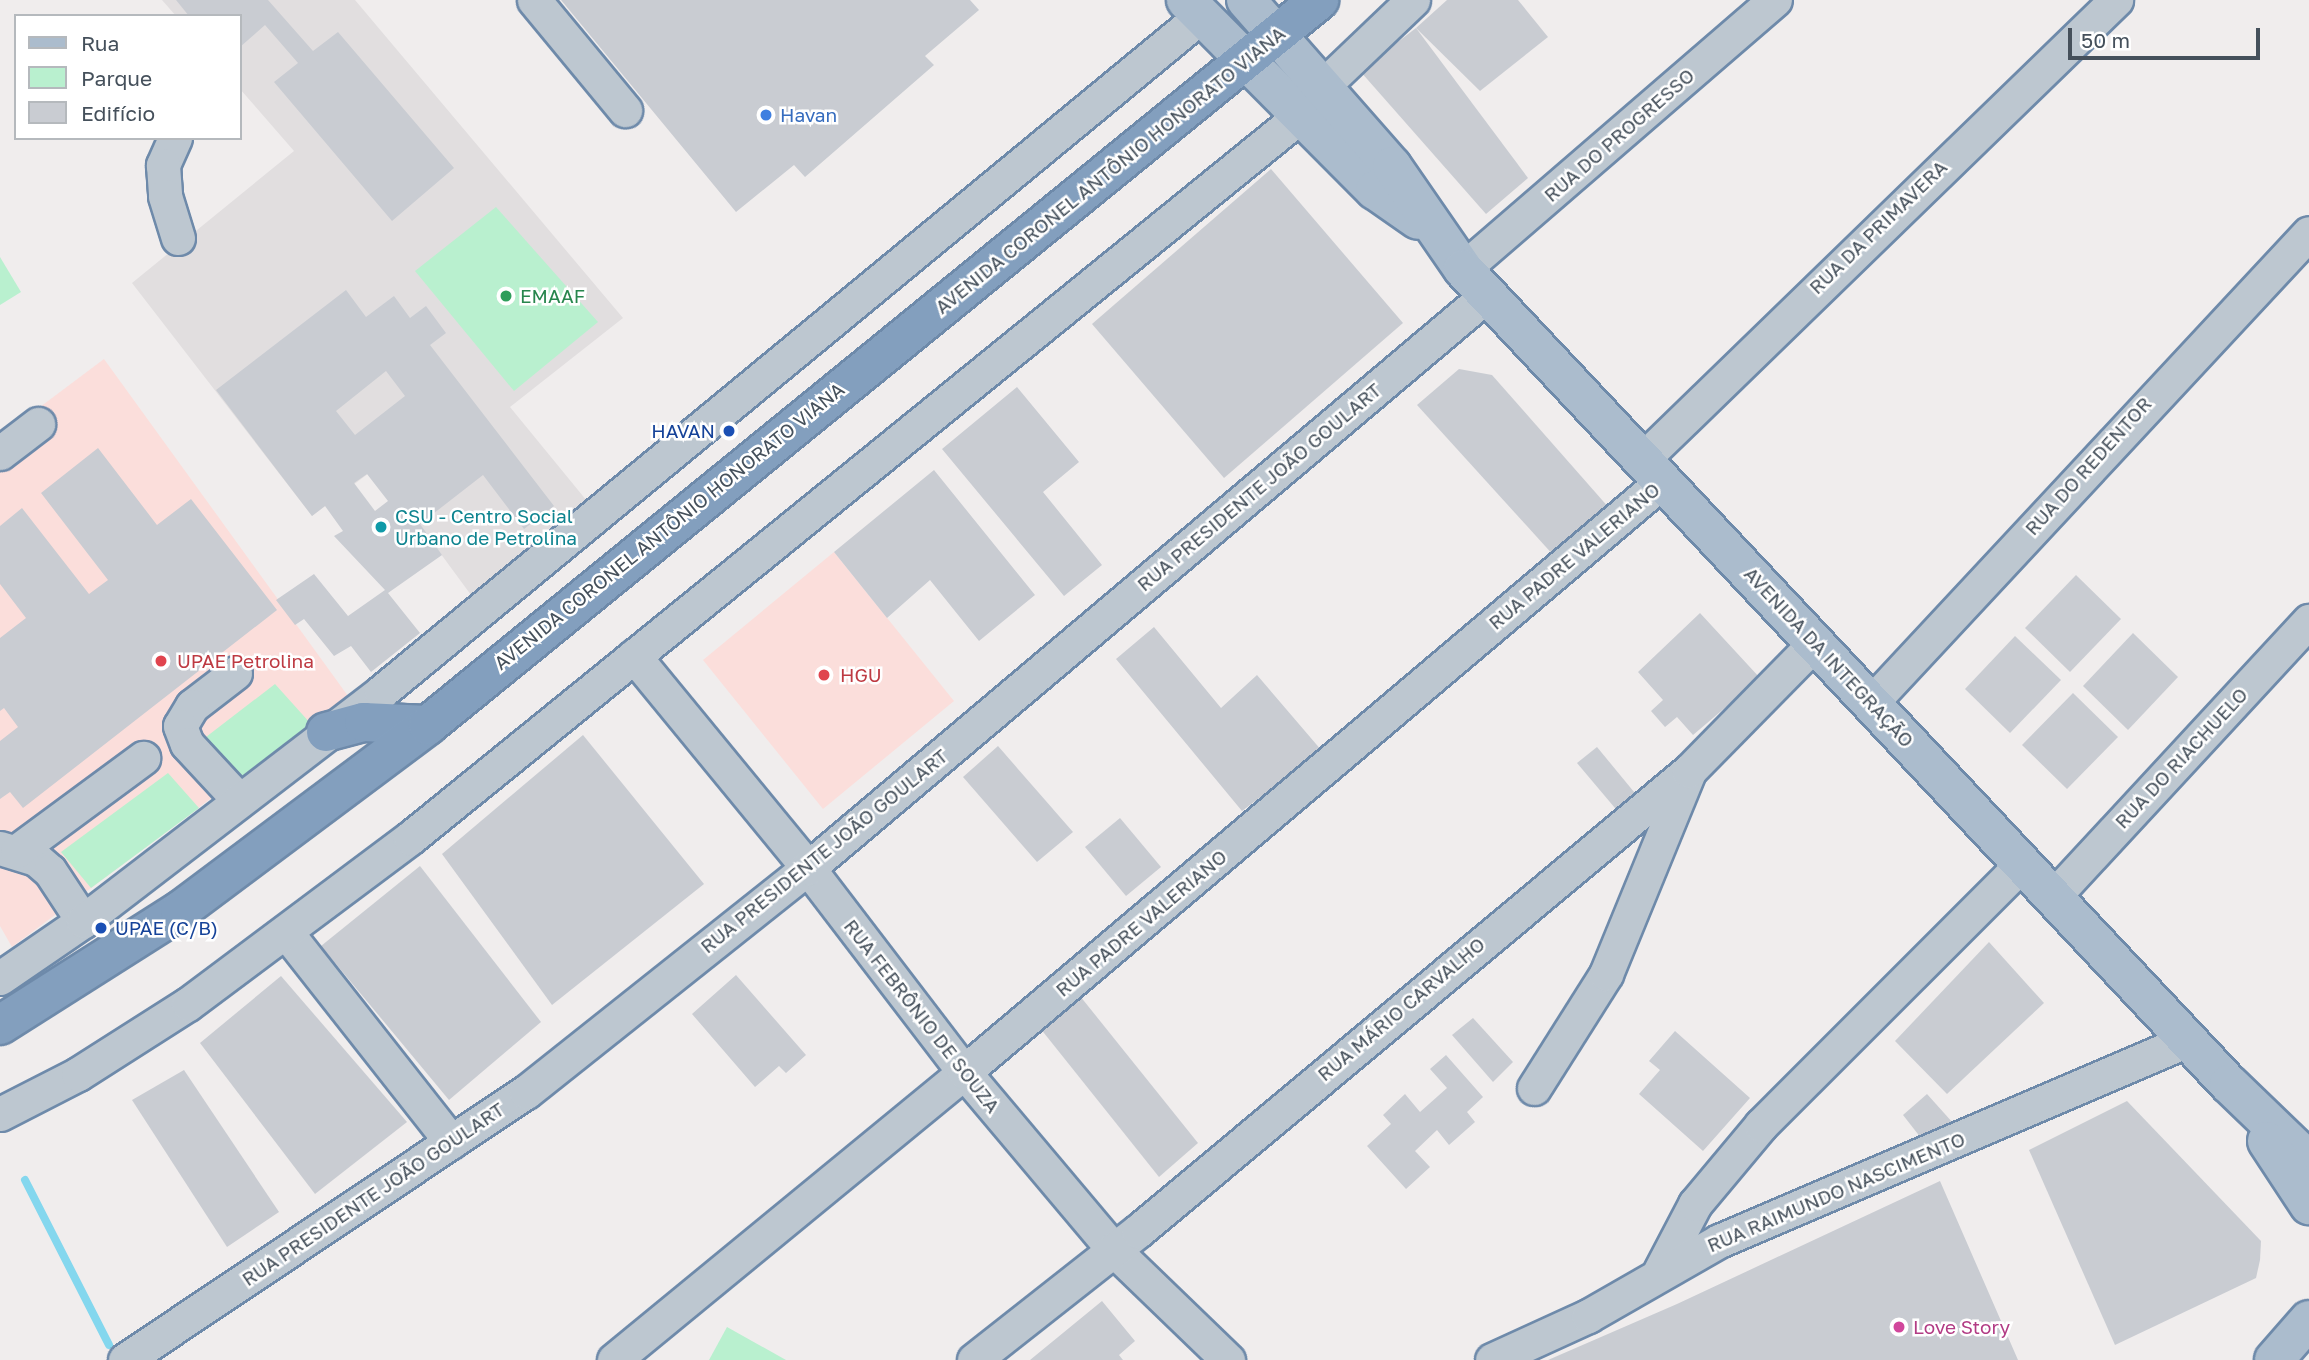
<!DOCTYPE html>
<html>
<head>
<meta charset="utf-8">
<style>
	body { margin:0 }
	#map { position:relative; width:2309px; height:1360px; overflow:hidden; background:#f0eded; font-family:"Golos Text",sans-serif }
	div>[style] { position:absolute }
	.education>* { inset:0; background:#e1dedf }
	.medical>* { inset:0; background:#fbdedb }
	.green>* { inset:0; background:#b9f0cf }
	.stream>* { height:8px; margin:-4px; padding:0 4px; transform-origin:4px; border-radius:4px; background:#84d7ee }
	.building>* { inset:0; background:#c9ccd2 }
	.roads { filter:drop-shadow(2px 0 #6e8aaa) drop-shadow(-2px 0 #6e8aaa) drop-shadow(0 2px #6e8aaa) drop-shadow(0 -2px #6e8aaa) }
	.minor>* { height:33px; margin:-16.5px; padding:0 16.5px; transform-origin:16.5px; border-radius:16.5px; background:#bdc7d0 }
	.major>* { height:38px; margin:-19px; padding:0 19px; transform-origin:19px; border-radius:19px; background:#abbccd }
	.highway>* { height:38px; margin:-19px; padding:0 19px; transform-origin:19px; border-radius:19px; background:#839fbe }
	.dots>* { width:19px; height:19px; translate:-50% -50%; box-sizing:border-box; border:4px solid #fff; border-radius:50% }
	span { translate:-50% -50%; white-space:nowrap; text-align:center; line-height:1.15; -webkit-text-stroke:5px #fff; paint-order:stroke }
	.shop-label { font-size:19px; color:#366cbe }
	.left { translate:0 -50%; text-align:left }
	.street-label { font-size:19px; color:#45505b }
	.leisure-label { font-size:19px; color:#27864d }
	.transit-label { font-size:19px; color:#164399 }
	.right { translate:-100% -50%; text-align:right }
	.culture-label { font-size:19px; color:#0d838f }
	.health-label { font-size:19px; color:#be3a42 }
	.hotel-label { font-size:19px; color:#b23c85 }
	.legend { position:absolute; left:14px; top:14px; width:228px; height:126px; box-sizing:border-box; background:#fff; border:2px solid #b5b9bd; margin:0; padding:9px 12px; list-style:none; font-size:21px; color:#45505b }
	.legend li { display:flex; align-items:center; gap:14px; height:35px }
	.legend b { width:35px; border:2px solid #b5b9bd }
	.scale { position:absolute; left:2068px; top:28px; width:192px; height:32px; box-sizing:border-box; border:4px solid #45505b; border-top:0; padding-left:9px; font-size:21px; line-height:24px; white-space:nowrap; color:#45505b; -webkit-text-stroke:5px #fff; paint-order:stroke }
</style>
</head>
<body>
<div id="map">
	<div class="education">
		<div style="clip-path:polygon(162px 0,355px 0,623px 318px,510px 407px,587px 501px,471px 595px,377px 467px,312px 516px,132px 283px,294px 151px,240px 89px,240px 16px,176px 16px)"></div>
	</div>
	<div class="medical">
		<div style="clip-path:polygon(104px 359px,348px 696px,12px 947px,0 926px,0 437px)"></div>
		<div style="clip-path:polygon(834px 552px,954px 701px,823px 809px,703px 660px)"></div>
	</div>
	<div class="green">
		<div style="clip-path:polygon(496px 207px,598px 322px,514px 391px,415px 271px)"></div>
		<div style="clip-path:polygon(0 257px,21px 292px,0 305px)"></div>
		<div style="clip-path:polygon(275px 684px,311px 724px,238px 779px,206px 737px)"></div>
		<div style="clip-path:polygon(168px 773px,199px 808px,91px 888px,61px 852px)"></div>
		<div style="clip-path:polygon(727px 1327px,786px 1360px,709px 1360px)"></div>
	</div>
	<div class="stream">
		<div style="left:25px;top:1180px;width:185px;rotate:63deg"></div>
	</div>
	<div class="building">
		<div style="clip-path:polygon(176px 0,268px 0,313px 51px,338px 32px,454px 168px,392px 221px,274px 82px,298px 63px,265px 25px,240px 47px,240px 16px,189px 16px)"></div>
		<div style="clip-path:polygon(561px 0,970px 0,979px 10px,925px 56px,934px 65px,805px 177px,794px 165px,736px 212px)"></div>
		<div style="clip-path:polygon(1447px 0,1518px 0,1548px 37px,1480px 91px,1416px 28px)"></div>
		<div style="clip-path:polygon(1416px 28px,1528px 178px,1486px 214px,1360px 71px)"></div>
		<div style="clip-path:polygon(1271px 169px,1403px 323px,1224px 478px,1092px 324px)"></div>
		<div style="clip-path:polygon(evenodd,346px 290px,366px 317px,394px 296px,410px 318px,426px 306px,446px 333px,430px 345px,554px 506px,524px 529px,483px 475px,420px 524px,442px 555px,388px 593px,420px 633px,371px 672px,351px 646px,334px 656px,304px 619px,295px 625px,276px 600px,314px 574px,348px 616px,385px 590px,334px 536px,343px 531px,325px 506px,312px 516px,216px 390px,346px 290px,386px 371px,405px 396px,355px 435px,336px 411px,386px 371px,346px 290px,367px 474px,388px 501px,375px 511px,354px 483px,367px 474px)"></div>
		<div style="clip-path:polygon(1459px 369px,1492px 375px,1610px 509px,1555px 557px,1417px 405px)"></div>
		<div style="clip-path:polygon(1017px 387px,1079px 462px,1043px 492px,1102px 565px,1064px 596px,942px 449px)"></div>
		<div style="clip-path:polygon(98px 448px,157px 525px,191px 499px,277px 610px,23px 808px,10px 792px,0 799px,0 741px,18px 727px,4px 708px,0 711px,0 638px,26px 618px,0 584px,0 526px,22px 508px,89px 594px,108px 580px,41px 493px)"></div>
		<div style="clip-path:polygon(934px 470px,1035px 595px,979px 641px,930px 580px,887px 618px,834px 552px)"></div>
		<div style="clip-path:polygon(2076px 575px,2121px 619px,2070px 672px,2025px 628px)"></div>
		<div style="clip-path:polygon(1700px 613px,1760px 678px,1693px 735px,1677px 717px,1665px 727px,1651px 711px,1663px 700px,1638px 672px)"></div>
		<div style="clip-path:polygon(1154px 627px,1221px 708px,1257px 675px,1322px 751px,1242px 811px,1116px 659px)"></div>
		<div style="clip-path:polygon(2133px 633px,2178px 677px,2128px 730px,2083px 686px)"></div>
		<div style="clip-path:polygon(2015px 636px,2061px 680px,2010px 733px,1965px 689px)"></div>
		<div style="clip-path:polygon(2073px 693px,2118px 737px,2067px 789px,2022px 745px)"></div>
		<div style="clip-path:polygon(583px 735px,704px 884px,552px 1005px,442px 854px)"></div>
		<div style="clip-path:polygon(998px 746px,1073px 832px,1037px 862px,963px 777px)"></div>
		<div style="clip-path:polygon(1597px 747px,1639px 798px,1620px 814px,1577px 763px)"></div>
		<div style="clip-path:polygon(1120px 818px,1161px 867px,1126px 896px,1085px 847px)"></div>
		<div style="clip-path:polygon(420px 866px,541px 1022px,449px 1100px,321px 946px)"></div>
		<div style="clip-path:polygon(1989px 942px,2044px 1003px,1947px 1094px,1895px 1041px)"></div>
		<div style="clip-path:polygon(736px 975px,806px 1055px,786px 1073px,779px 1066px,755px 1087px,692px 1014px)"></div>
		<div style="clip-path:polygon(281px 976px,407px 1122px,315px 1194px,200px 1043px)"></div>
		<div style="clip-path:polygon(1080px 996px,1198px 1143px,1159px 1177px,1040px 1028px)"></div>
		<div style="clip-path:polygon(1473px 1018px,1513px 1062px,1493px 1082px,1452px 1035px)"></div>
		<div style="clip-path:polygon(1675px 1031px,1750px 1098px,1703px 1151px,1639px 1094px,1660px 1070px,1649px 1061px)"></div>
		<div style="clip-path:polygon(1446px 1055px,1483px 1097px,1467px 1112px,1475px 1122px,1449px 1145px,1437px 1130px,1415px 1151px,1430px 1167px,1406px 1189px,1367px 1146px,1391px 1124px,1383px 1115px,1405px 1094px,1420px 1112px,1447px 1088px,1430px 1069px)"></div>
		<div style="clip-path:polygon(184px 1070px,279px 1212px,227px 1247px,132px 1100px)"></div>
		<div style="clip-path:polygon(1927px 1094px,1953px 1123px,1921px 1138px,1903px 1115px)"></div>
		<div style="clip-path:polygon(2127px 1101px,2261px 1241px,2260px 1260px,2256px 1278px,2115px 1345px,2029px 1150px)"></div>
		<div style="clip-path:polygon(1940px 1181px,2018px 1360px,1548px 1360px,1677px 1304px)"></div>
		<div style="clip-path:polygon(1102px 1301px,1135px 1341px,1119px 1355px,1123px 1360px,1030px 1360px)"></div>
	</div>
	<div class="roads">
		<div class="minor">
			<div style="left:534px;top:0;width:143px;rotate:50.4deg"></div>
			<div style="left:1324px;top:85px;width:123px;rotate:-43.7deg"></div>
			<div style="left:175px;top:138px;width:30px;rotate:114deg"></div>
			<div style="left:163px;top:165px;width:31px;rotate:86deg"></div>
			<div style="left:165px;top:196px;width:44px;rotate:72.8deg"></div>
			<div style="left:1463px;top:269px;width:412px;rotate:-40.8deg"></div>
			<div style="left:0;top:453px;width:48px;rotate:-37.3deg"></div>
			<div style="left:1644px;top:458px;width:658px;rotate:-44.14deg"></div>
			<div style="left:634px;top:656px;width:274px;rotate:50.6deg"></div>
			<div style="left:808px;top:868px;width:257px;rotate:52.6deg"></div>
			<div style="left:964px;top:1072px;width:231px;rotate:49.9deg"></div>
			<div style="left:1113px;top:1249px;width:160px;rotate:44deg"></div>
			<div style="left:235px;top:673px;width:54px;rotate:142.5deg"></div>
			<div style="left:192px;top:706px;width:23px;rotate:121deg"></div>
			<div style="left:180px;top:726px;width:19px;rotate:69deg"></div>
			<div style="left:187px;top:744px;width:76px;rotate:47.1deg"></div>
			<div style="left:1871px;top:703px;width:642px;rotate:-47.02deg"></div>
			<div style="left:0;top:848px;width:38px;rotate:17deg"></div>
			<div style="left:36px;top:859px;width:18px;rotate:41deg"></div>
			<div style="left:50px;top:871px;width:60px;rotate:56.6deg"></div>
			<div style="left:17px;top:851px;width:157px;rotate:-36.4deg"></div>
			<div style="left:2054px;top:896px;width:375px;rotate:-47.2deg"></div>
			<div style="left:286px;top:932px;width:267px;rotate:51.8deg"></div>
			<div style="left:0;top:978px;width:101px;rotate:-34.5deg"></div>
			<div style="left:83px;top:921px;width:376px;rotate:-37.5deg"></div>
			<div style="left:381px;top:692px;width:1063px;rotate:-39.5deg"></div>
			<div style="left:1534px;top:1088px;width:135px;rotate:-57.7deg"></div>
			<div style="left:1606px;top:974px;width:216px;rotate:-67.7deg"></div>
			<div style="left:0;top:1114px;width:88px;rotate:-27.1deg"></div>
			<div style="left:78px;top:1074px;width:130px;rotate:-32.5deg"></div>
			<div style="left:188px;top:1004px;width:277px;rotate:-36.8deg"></div>
			<div style="left:410px;top:838px;width:1146px;rotate:-39.05deg"></div>
			<div style="left:1660px;top:1271px;width:76px;rotate:-62.4deg"></div>
			<div style="left:1695px;top:1204px;width:103px;rotate:-50.1deg"></div>
			<div style="left:1761px;top:1125px;width:371px;rotate:-45deg"></div>
			<div style="left:125px;top:1360px;width:482px;rotate:-33.8deg"></div>
			<div style="left:526px;top:1092px;width:360px;rotate:-38.5deg"></div>
			<div style="left:808px;top:868px;width:888px;rotate:-40.16deg"></div>
			<div style="left:614px;top:1360px;width:453px;rotate:-39.4deg"></div>
			<div style="left:964px;top:1072px;width:917px;rotate:-40.22deg"></div>
			<div style="left:974px;top:1360px;width:209px;rotate:-38.2deg"></div>
			<div style="left:1138px;top:1231px;width:718px;rotate:-39.86deg"></div>
			<div style="left:1689px;top:771px;width:180px;rotate:-45.5deg"></div>
			<div style="left:1492px;top:1360px;width:106px;rotate:-24.6deg"></div>
			<div style="left:1588px;top:1316px;width:151px;rotate:-29.8deg"></div>
			<div style="left:1719px;top:1241px;width:510px;rotate:-23.2deg"></div>
		</div>
		<div class="major">
			<div style="left:1186px;top:0;width:268px;rotate:45.2deg"></div>
			<div style="left:1375px;top:190px;width:52px;rotate:34.9deg"></div>
			<div style="left:1246px;top:0;width:221px;rotate:48.7deg"></div>
			<div style="left:1392px;top:166px;width:125px;rotate:55.4deg"></div>
			<div style="left:1463px;top:269px;width:1118px;rotate:46.78deg"></div>
			<div style="left:2229px;top:1084px;width:111px;rotate:43.9deg"></div>
			<div style="left:2267px;top:1141px;width:77px;rotate:56.7deg"></div>
			<div style="left:2274px;top:1360px;width:53px;rotate:-48.8deg"></div>
		</div>
		<div class="highway">
			<div style="left:326px;top:732px;width:39px;rotate:-15deg"></div>
			<div style="left:364px;top:722px;width:64px;rotate:2.7deg"></div>
			<div style="left:0;top:1025px;width:214px;rotate:-32.4deg"></div>
			<div style="left:181px;top:910px;width:309px;rotate:-36.8deg"></div>
			<div style="left:428px;top:725px;width:1149px;rotate:-39.13deg"></div>
		</div>
	</div>
	<div class="dots">
		<div style="left:766px;top:115px;background:#3f7fe0"></div>
		<div style="left:506px;top:296px;background:#2e9e5b"></div>
		<div style="left:729px;top:431px;background:#1a4fb4"></div>
		<div style="left:381px;top:527px;background:#0f9aa8"></div>
		<div style="left:161px;top:661px;background:#e0444e"></div>
		<div style="left:824px;top:675px;background:#e0444e"></div>
		<div style="left:101px;top:928px;background:#1a4fb4"></div>
		<div style="left:1899px;top:1327px;background:#d1479c"></div>
	</div>
	<div class="shop-label">
		<span class="left" style="left:780px;top:115px">Havan</span>
	</div>
	<div class="street-label">
		<span style="left:1619px;top:135px;rotate:-41deg">RUA DO PROGRESSO</span>
		<span style="left:1110px;top:170px;rotate:-39deg">AVENIDA CORONEL ANTÔNIO HONORATO VIANA</span>
		<span style="left:1878px;top:227px;rotate:-44deg">RUA DA PRIMAVERA</span>
		<span style="left:2088px;top:466px;rotate:-48deg">RUA DO REDENTOR</span>
		<span style="left:1259px;top:487px;rotate:-40deg">RUA PRESIDENTE JOÃO GOULART</span>
		<span style="left:669px;top:526px;rotate:-39deg">AVENIDA CORONEL ANTÔNIO HONORATO VIANA</span>
		<span style="left:1574px;top:556px;rotate:-40deg">RUA PADRE VALERIANO</span>
		<span style="left:1829px;top:657px;rotate:47deg">AVENIDA DA INTEGRAÇÃO</span>
		<span style="left:2181px;top:758px;rotate:-47deg">RUA DO RIACHUELO</span>
		<span style="left:824px;top:851px;rotate:-39deg">RUA PRESIDENTE JOÃO GOULART</span>
		<span style="left:1141px;top:923px;rotate:-40deg">RUA PADRE VALERIANO</span>
		<span style="left:1401px;top:1009px;rotate:-40deg">RUA MÁRIO CARVALHO</span>
		<span style="left:922px;top:1016px;rotate:52deg">RUA FEBRÔNIO DE SOUZA</span>
		<span style="left:1836px;top:1192px;rotate:-23deg">RUA RAIMUNDO NASCIMENTO</span>
		<span style="left:373px;top:1194px;rotate:-34deg">RUA PRESIDENTE JOÃO GOULART</span>
	</div>
	<div class="leisure-label">
		<span class="left" style="left:520px;top:296px">EMAAF</span>
	</div>
	<div class="transit-label">
		<span class="right" style="left:715px;top:431px">HAVAN</span>
		<span class="left" style="left:115px;top:928px">UPAE (C/B)</span>
	</div>
	<div class="culture-label">
		<span class="left" style="left:395px;top:527px">CSU - Centro Social<br>Urbano de Petrolina</span>
	</div>
	<div class="health-label">
		<span class="left" style="left:177px;top:661px">UPAE Petrolina</span>
		<span class="left" style="left:840px;top:675px">HGU</span>
	</div>
	<div class="hotel-label">
		<span class="left" style="left:1913px;top:1327px">Love Story</span>
	</div>
	<ul class="legend">
	<li><b style="height:9px;background:#abbccd"></b>Rua</li>
	<li><b style="height:19px;background:#b9f0cf"></b>Parque</li>
	<li><b style="height:19px;background:#c9ccd2"></b>Edifício</li>
	</ul>
	<div class="scale">50 m</div>
</div>
</body>
</html>
